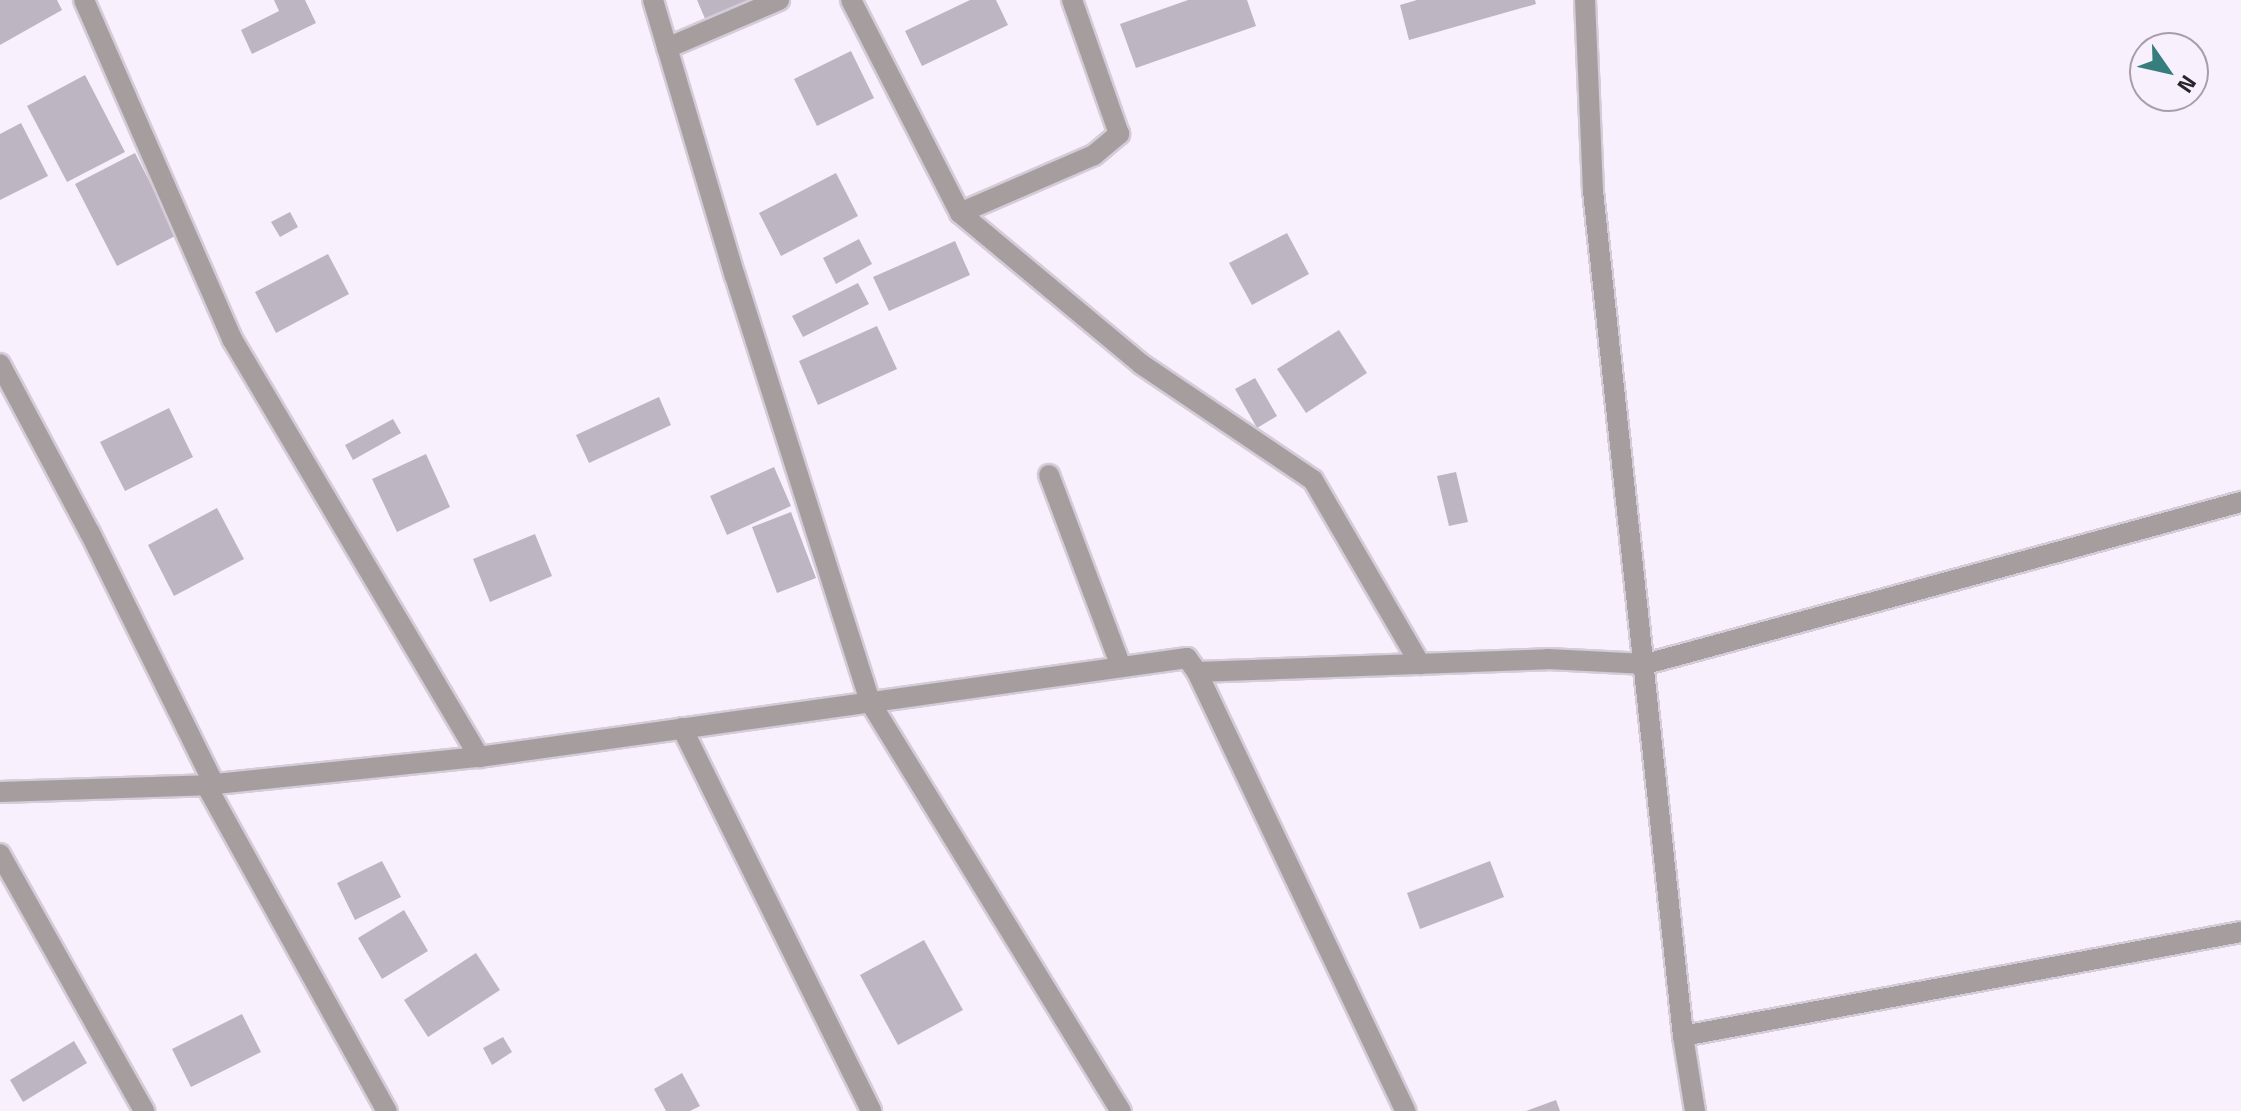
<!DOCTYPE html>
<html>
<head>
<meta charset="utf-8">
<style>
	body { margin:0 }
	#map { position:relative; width:2241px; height:1111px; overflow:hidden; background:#f9f0fe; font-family:"Titillium Web",sans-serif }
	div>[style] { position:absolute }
	.building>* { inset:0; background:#beb5c2 }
	.roads { filter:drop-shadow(2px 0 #d4ccd8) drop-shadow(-2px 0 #d4ccd8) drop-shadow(0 2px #d4ccd8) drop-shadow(0 -2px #d4ccd8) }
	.minor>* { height:20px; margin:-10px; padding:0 10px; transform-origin:10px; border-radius:10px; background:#a69e9e }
	.tertiary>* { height:20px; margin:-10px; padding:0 10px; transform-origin:10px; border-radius:10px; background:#a69e9e }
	span { translate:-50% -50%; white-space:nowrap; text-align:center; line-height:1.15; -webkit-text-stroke:7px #f9f0fe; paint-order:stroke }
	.north { position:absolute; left:2129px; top:32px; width:80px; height:80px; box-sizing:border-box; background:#f9f0fe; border:2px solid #a69faa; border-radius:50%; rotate:124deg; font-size:22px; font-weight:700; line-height:32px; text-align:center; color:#29262b }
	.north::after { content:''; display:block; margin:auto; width:28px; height:36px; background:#367e7e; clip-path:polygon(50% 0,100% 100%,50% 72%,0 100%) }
</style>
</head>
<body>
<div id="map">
	<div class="building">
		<div style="clip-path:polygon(0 0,57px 0,62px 10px,0 45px)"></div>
		<div style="clip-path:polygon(274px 0,305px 0,316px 23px,252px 54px,241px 30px,279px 11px)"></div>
		<div style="clip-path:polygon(697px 0,754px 0,706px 21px)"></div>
		<div style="clip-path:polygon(970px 0,996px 0,1008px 25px,922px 66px,905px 31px)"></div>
		<div style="clip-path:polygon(1188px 0,1247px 0,1256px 26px,1136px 68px,1120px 24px)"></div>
		<div style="clip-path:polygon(1417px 0,1535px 0,1536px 4px,1409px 40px,1400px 5px)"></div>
		<div style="clip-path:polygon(851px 51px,874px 98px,817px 126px,794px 79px)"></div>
		<div style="clip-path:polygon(85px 75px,125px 152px,67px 182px,27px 106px)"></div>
		<div style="clip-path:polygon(21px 123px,48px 176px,0 200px,0 134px)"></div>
		<div style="clip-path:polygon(135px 153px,177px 235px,117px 266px,75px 184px)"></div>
		<div style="clip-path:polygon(836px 173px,858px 216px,781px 256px,759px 213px)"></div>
		<div style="clip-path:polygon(290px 212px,298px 227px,280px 237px,271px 222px)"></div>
		<div style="clip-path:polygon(1287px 233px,1309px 274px,1252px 305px,1229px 263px)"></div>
		<div style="clip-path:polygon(859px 239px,872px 264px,836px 284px,823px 258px)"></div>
		<div style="clip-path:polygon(955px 241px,970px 275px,889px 311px,873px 277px)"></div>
		<div style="clip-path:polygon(328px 254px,349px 294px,276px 333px,255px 292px)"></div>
		<div style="clip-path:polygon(858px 283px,869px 304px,803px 337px,792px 316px)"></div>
		<div style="clip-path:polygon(877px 326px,897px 369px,818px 405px,799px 361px)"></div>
		<div style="clip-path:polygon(1339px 330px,1367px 373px,1306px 413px,1277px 369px)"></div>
		<div style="clip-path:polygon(1255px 378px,1277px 416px,1257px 428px,1235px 389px)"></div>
		<div style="clip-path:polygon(659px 397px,671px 425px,589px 463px,576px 435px)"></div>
		<div style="clip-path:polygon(169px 408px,193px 457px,125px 491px,100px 442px)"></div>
		<div style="clip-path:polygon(393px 419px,401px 433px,353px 460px,345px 445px)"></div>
		<div style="clip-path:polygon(426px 454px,450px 507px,397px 532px,372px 479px)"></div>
		<div style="clip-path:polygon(774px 467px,791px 506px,727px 535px,710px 496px)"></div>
		<div style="clip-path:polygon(1456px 472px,1468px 522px,1449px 526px,1437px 476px)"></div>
		<div style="clip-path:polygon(217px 508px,244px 559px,174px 596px,148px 545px)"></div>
		<div style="clip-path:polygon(791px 512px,816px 578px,777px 593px,752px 527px)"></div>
		<div style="clip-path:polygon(535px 534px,552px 576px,490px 602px,473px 559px)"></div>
		<div style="clip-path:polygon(382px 861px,401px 897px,355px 920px,337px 883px)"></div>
		<div style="clip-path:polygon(1490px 861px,1504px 897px,1420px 929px,1407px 893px)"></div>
		<div style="clip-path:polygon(404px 910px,428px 951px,382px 979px,358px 938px)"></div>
		<div style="clip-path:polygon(924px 940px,963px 1010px,898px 1045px,860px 975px)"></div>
		<div style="clip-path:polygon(476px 953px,500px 990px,428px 1037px,404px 1000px)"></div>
		<div style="clip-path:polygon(242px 1014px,261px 1052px,191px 1087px,172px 1049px)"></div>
		<div style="clip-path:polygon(503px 1037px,512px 1052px,492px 1065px,483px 1048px)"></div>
		<div style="clip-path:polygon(74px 1041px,87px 1063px,23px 1102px,10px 1080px)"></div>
		<div style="clip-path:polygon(682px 1073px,700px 1106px,690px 1111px,666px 1111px,654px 1089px)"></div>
		<div style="clip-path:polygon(1556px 1100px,1560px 1111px,1526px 1111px)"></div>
	</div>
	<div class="roads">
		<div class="minor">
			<div style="left:84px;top:0;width:370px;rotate:66.4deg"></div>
			<div style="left:232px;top:339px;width:486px;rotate:59.4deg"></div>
			<div style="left:653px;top:0;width:288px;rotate:73.5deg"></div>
			<div style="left:735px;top:276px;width:447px;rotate:72.4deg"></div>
			<div style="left:870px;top:702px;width:480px;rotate:58.5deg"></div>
			<div style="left:851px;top:0;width:239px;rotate:62.9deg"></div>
			<div style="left:960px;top:213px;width:146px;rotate:-23.4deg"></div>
			<div style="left:1094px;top:155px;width:33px;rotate:-40deg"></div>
			<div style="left:1119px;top:134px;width:142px;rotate:-109.3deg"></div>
			<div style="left:667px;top:48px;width:122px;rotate:-23.2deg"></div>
			<div style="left:960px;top:213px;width:236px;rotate:39.8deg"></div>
			<div style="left:1141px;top:364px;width:207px;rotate:34deg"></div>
			<div style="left:1313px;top:480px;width:213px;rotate:59.8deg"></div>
			<div style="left:0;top:364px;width:191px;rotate:62deg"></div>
			<div style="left:90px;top:533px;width:280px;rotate:63.7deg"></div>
			<div style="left:1049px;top:475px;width:205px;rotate:69.4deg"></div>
			<div style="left:1197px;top:672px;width:486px;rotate:64.6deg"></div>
			<div style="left:682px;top:728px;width:427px;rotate:63.7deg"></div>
			<div style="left:206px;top:785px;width:373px;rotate:61deg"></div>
			<div style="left:0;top:792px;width:206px;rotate:-1.9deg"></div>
			<div style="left:206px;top:785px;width:274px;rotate:-5.9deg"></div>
			<div style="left:479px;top:757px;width:715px;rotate:-7.96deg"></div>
			<div style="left:1187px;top:658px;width:17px;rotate:54deg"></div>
			<div style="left:1197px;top:672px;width:351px;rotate:-2.1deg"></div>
			<div style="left:1548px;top:659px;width:98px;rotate:2.9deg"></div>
			<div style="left:1646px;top:664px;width:617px;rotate:-15.23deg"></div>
			<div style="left:0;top:854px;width:295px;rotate:60.7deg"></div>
			<div style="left:1683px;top:1036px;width:568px;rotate:-10.56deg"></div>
		</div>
		<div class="tertiary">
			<div style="left:1585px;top:0;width:191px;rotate:87.6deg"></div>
			<div style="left:1593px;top:191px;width:850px;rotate:83.92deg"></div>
			<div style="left:1683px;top:1036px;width:76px;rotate:80.9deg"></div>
		</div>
	</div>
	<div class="north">N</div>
</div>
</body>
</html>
